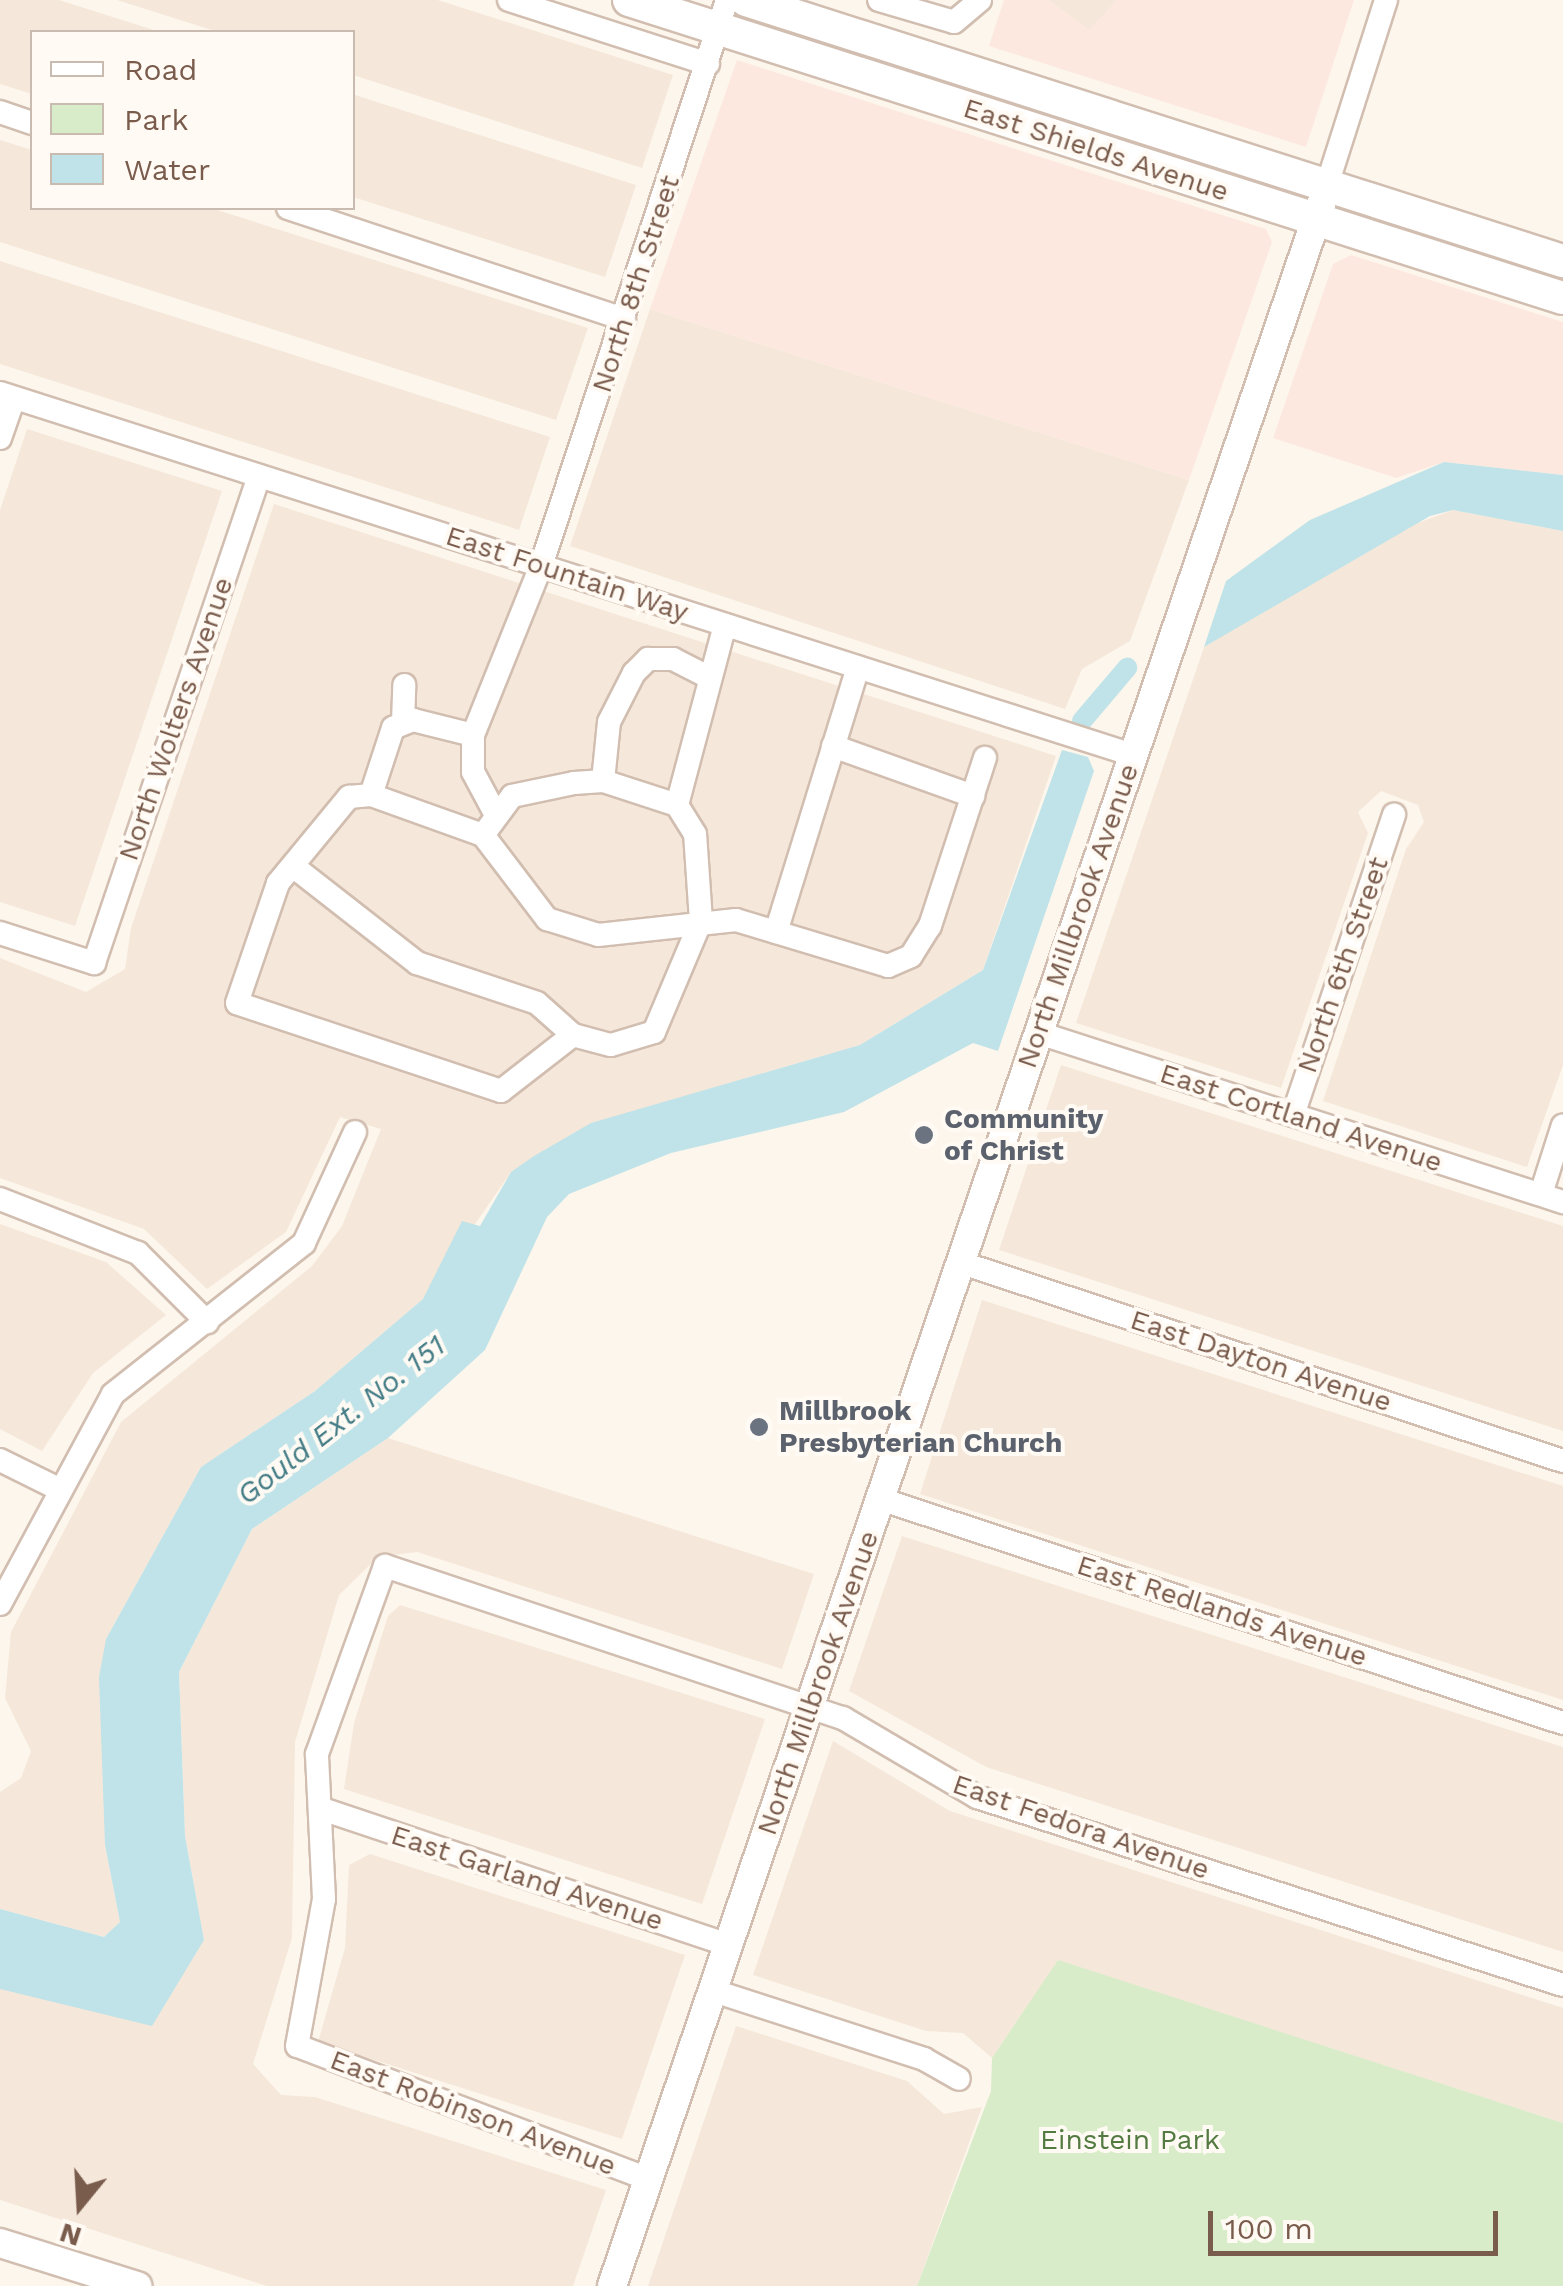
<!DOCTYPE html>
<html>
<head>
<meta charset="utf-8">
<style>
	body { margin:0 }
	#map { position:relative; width:1563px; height:2286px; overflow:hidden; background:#fdf6ec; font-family:"Work Sans",sans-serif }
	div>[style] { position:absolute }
	.residential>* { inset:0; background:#f5e8da }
	.commercial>* { inset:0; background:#fde8e0 }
	.green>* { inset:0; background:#d8ecc9 }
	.water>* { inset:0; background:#bfe3e8 }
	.canal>* { height:20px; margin:-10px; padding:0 10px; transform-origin:10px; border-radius:10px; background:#bfe3e8 }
	.roads { filter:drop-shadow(2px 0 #d1beb0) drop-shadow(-2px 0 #d1beb0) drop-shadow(0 2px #d1beb0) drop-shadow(0 -2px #d1beb0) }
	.minor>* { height:22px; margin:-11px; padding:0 11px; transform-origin:11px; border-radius:11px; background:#fff }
	.tertiary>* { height:28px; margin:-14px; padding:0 14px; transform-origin:14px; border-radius:14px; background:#fff }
	.secondary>* { height:32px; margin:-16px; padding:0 16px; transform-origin:16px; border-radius:16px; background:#fff }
	.dots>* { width:28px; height:28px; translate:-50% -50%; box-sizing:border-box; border:5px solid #fffaf3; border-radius:50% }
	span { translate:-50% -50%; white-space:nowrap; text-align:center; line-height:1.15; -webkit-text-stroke:8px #fffaf3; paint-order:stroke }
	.street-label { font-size:28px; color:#7a5c4d }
	.worship-label { font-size:28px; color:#5b616d; font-weight:700 }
	.left { translate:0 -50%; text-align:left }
	.park-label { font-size:28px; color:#537a41 }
	.water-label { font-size:30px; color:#437c86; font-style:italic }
	.legend { position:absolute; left:30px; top:30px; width:325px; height:180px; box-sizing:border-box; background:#fffaf3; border:2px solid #cabbb1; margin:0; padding:12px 18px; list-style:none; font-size:30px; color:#7a5c4d }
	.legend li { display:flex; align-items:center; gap:20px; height:50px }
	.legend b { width:50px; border:2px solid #cabbb1 }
	.north { position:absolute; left:30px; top:2156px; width:100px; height:100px; -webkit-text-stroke:8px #fffaf3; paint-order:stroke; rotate:198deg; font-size:28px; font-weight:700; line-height:40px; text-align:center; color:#7a5c4d }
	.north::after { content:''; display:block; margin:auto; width:35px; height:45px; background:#7a5c4d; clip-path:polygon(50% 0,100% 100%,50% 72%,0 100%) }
	.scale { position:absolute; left:1208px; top:2211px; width:290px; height:45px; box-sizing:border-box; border:5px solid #7a5c4d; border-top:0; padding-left:12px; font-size:30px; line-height:35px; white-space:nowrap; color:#7a5c4d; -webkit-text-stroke:8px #fffaf3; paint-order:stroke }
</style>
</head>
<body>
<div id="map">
	<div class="residential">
		<div style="clip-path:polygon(0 0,59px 0,160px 32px,32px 32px,32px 94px,0 84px)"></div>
		<div style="clip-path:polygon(117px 0,438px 0,673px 75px,642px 168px,353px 75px,352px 32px,218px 32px)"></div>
		<div style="clip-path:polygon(1048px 0,1117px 0,1090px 31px)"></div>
		<div style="clip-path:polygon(352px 94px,636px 185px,605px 277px,353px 197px)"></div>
		<div style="clip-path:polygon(0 140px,32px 150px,32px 208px,211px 208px,588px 328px,556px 420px,0 242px)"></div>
		<div style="clip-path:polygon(0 261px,550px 437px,519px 530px,0 364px)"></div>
		<div style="clip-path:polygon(650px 309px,1189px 480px,1130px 641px,1082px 669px,1065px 709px,570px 546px)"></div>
		<div style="clip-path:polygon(27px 429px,222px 491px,75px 926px,0 902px,0 510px)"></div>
		<div style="clip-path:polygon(274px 504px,1056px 756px,983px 970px,860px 1045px,709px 1089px,511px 1172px,423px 1299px,315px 1391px,201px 1467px,106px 1639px,105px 1845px,120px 1922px,104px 1937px,0 1909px,0 1792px,21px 1778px,31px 1751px,5px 1698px,11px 1632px,121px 1422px,312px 1266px,342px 1226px,381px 1129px,340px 1117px,286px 1232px,207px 1289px,144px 1229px,0 1178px,0 958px,86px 992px,125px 969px,131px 928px)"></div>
		<div style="clip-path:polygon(1453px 510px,1563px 531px,1563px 1065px,1527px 1167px,1323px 1101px,1406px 849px,1424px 822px,1418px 805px,1381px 791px,1358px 812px,1368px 833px,1281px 1088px,1076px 1023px,1204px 647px,1396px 531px)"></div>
		<div style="clip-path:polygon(1061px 1065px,1563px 1226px,1563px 1431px,999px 1250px)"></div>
		<div style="clip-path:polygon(0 1224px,106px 1262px,166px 1315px,93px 1373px,42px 1451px,0 1429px)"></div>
		<div style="clip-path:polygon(982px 1300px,1563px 1486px,1563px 1700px,920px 1494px)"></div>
		<div style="clip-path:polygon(388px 1438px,814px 1574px,782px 1669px,417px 1552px,378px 1557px,339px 1595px,295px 1742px,292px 1938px,253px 2064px,281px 2095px,315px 2097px,606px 2190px,573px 2286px,267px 2286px,0 2200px,0 1989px,204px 1941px,185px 1836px,179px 1672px,252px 1529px)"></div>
		<div style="clip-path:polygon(902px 1536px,1563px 1747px,1563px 1952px,986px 1767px,849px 1691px)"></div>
		<div style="clip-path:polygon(400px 1605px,765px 1719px,702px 1904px,344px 1789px,354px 1723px,388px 1616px)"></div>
		<div style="clip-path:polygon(833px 1741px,950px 1811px,1563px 2008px,1563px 2123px,1058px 1961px,992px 2058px,963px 2033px,926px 2031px,753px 1975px)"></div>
		<div style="clip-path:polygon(370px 1854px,685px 1955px,622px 2139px,318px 2042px,345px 1948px,349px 1865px)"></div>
		<div style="clip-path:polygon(736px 2026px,907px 2081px,944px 2114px,982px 2107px,917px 2286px,648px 2286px)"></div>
	</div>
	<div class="commercial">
		<div style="clip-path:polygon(1004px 0,1048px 0,1089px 30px,1117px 0,1354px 0,1306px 147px,989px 46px)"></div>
		<div style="clip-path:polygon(737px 60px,1266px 229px,1272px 242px,1189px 480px,650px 309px)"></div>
		<div style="clip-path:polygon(1351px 255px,1563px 322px,1563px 475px,1444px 462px,1396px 478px,1273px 438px,1333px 264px)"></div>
	</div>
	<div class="green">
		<div style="clip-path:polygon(1058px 1960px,1563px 2123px,1563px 2286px,917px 2286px,991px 2091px,992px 2058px)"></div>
	</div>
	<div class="water">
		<div style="clip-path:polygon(1444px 462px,1563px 475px,1563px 531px,1453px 510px,1430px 516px,1204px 647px,1226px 581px,1310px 520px)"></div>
		<div style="clip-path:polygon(1062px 750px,1088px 757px,1094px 771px,998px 1051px,973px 1043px,844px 1112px,671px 1153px,569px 1194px,547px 1217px,485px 1350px,388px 1438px,252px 1529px,179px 1672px,185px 1836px,204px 1940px,152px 2026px,0 1989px,0 1909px,104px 1937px,120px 1922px,105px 1845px,99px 1677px,106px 1639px,201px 1467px,315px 1391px,423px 1299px,462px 1221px,480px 1226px,511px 1172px,534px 1156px,591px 1123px,860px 1045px,983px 970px)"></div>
	</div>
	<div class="canal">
		<div style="left:1082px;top:721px;width:70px;rotate:-49.7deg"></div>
	</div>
	<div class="roads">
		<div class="minor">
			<div style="left:509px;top:0;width:209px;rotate:17.8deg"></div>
			<div style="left:879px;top:0;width:78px;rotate:16.3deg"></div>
			<div style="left:954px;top:22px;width:34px;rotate:-40deg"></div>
			<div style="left:0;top:112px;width:34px;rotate:19deg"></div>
			<div style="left:1327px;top:185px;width:194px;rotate:-72.3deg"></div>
			<div style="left:288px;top:208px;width:354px;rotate:18.3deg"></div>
			<div style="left:0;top:393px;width:1189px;rotate:17.72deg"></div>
			<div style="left:0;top:438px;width:42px;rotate:-70.7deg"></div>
			<div style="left:403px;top:723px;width:38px;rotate:-88deg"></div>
			<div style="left:833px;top:746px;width:149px;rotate:19.7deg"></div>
			<div style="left:603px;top:781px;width:59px;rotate:-84.2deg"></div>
			<div style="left:609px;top:722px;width:55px;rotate:-63deg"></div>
			<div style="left:634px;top:673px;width:20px;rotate:-45deg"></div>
			<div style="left:648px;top:659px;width:25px"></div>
			<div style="left:673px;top:659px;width:39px;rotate:27deg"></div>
			<div style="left:371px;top:795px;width:71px;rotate:-71.8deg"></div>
			<div style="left:393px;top:728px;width:22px;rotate:-22deg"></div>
			<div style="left:413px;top:720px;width:62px;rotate:14deg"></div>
			<div style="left:677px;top:805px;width:186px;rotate:-75.1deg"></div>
			<div style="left:496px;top:815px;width:49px;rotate:-118.1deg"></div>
			<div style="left:473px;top:772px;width:37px;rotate:-90deg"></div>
			<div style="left:473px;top:735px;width:182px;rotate:-68.1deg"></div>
			<div style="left:541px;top:566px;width:596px;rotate:-71.81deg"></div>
			<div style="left:298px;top:870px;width:151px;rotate:38deg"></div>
			<div style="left:417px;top:963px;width:126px;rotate:18.4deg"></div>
			<div style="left:537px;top:1003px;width:48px;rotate:41.6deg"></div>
			<div style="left:573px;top:1035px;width:39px;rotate:15deg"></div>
			<div style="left:611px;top:1045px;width:45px;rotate:-16.8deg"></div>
			<div style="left:654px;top:1032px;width:121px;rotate:-67.1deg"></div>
			<div style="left:701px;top:921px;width:87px;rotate:-93.9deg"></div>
			<div style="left:695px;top:834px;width:34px;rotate:-122deg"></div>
			<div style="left:677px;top:805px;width:78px;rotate:-162deg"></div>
			<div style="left:603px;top:781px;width:29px;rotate:176deg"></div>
			<div style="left:574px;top:783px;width:63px;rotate:168.2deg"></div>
			<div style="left:512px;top:796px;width:49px;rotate:126.6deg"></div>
			<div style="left:776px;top:932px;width:277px;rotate:-72.8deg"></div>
			<div style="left:0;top:933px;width:99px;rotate:17.7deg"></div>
			<div style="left:94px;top:963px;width:514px;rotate:-71.28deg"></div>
			<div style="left:1039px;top:1033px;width:551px;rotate:17.88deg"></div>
			<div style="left:573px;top:1035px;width:91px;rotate:142.1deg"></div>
			<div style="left:501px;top:1091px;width:278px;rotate:-161.6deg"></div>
			<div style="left:237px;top:1003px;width:127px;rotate:-71.1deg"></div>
			<div style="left:278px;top:883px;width:112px;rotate:-50.5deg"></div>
			<div style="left:349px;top:797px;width:22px;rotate:-5deg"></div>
			<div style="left:371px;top:795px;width:119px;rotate:19.7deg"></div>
			<div style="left:483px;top:835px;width:106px;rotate:52.7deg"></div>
			<div style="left:547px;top:919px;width:53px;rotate:17.4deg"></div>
			<div style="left:598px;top:935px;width:139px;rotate:-6.2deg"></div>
			<div style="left:736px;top:920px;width:159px;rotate:16.8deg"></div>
			<div style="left:888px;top:966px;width:25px;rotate:-23deg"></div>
			<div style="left:911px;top:956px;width:36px;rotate:-58deg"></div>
			<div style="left:930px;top:926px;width:177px;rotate:-71.9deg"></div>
			<div style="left:1293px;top:1115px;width:317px;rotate:-71.4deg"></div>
			<div style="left:1541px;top:1194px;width:72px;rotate:-72.3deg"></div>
			<div style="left:0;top:1199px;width:148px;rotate:21.4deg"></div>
			<div style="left:138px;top:1253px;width:98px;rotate:45deg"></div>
			<div style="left:959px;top:1262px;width:636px;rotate:18.24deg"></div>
			<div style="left:0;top:1460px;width:64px;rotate:26.2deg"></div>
			<div style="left:880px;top:1499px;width:719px;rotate:18.16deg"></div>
			<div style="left:0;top:1604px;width:238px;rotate:-61.7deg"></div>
			<div style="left:113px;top:1394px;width:243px;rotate:-38.3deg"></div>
			<div style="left:304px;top:1243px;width:122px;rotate:-65.3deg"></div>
			<div style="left:325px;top:1810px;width:426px;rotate:18.5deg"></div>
			<div style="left:714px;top:1991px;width:221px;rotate:17.9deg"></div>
			<div style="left:924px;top:2059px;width:40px;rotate:29.7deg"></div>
			<div style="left:648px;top:2179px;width:375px;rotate:-159.2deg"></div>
			<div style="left:297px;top:2046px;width:149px;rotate:-79.6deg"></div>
			<div style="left:324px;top:1899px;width:145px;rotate:-92.8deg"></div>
			<div style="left:317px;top:1754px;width:200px;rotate:-70.1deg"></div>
			<div style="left:385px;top:1566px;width:483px;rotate:18.4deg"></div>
			<div style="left:843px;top:1718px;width:156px;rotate:30.5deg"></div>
			<div style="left:977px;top:1797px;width:615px;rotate:17.79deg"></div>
		</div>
		<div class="tertiary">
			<div style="left:0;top:2243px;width:144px;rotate:17.4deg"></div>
			<div style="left:612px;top:2286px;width:2203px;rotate:-71.19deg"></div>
		</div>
		<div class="secondary">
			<div style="left:629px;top:0;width:980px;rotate:17.7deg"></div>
			<div style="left:746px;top:0;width:858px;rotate:17.72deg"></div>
		</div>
	</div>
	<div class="dots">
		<div style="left:924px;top:1135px;background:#6b7280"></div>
		<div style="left:759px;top:1427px;background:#6b7280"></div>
	</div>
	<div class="street-label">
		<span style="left:1096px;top:150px;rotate:18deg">East Shields Avenue</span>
		<span style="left:636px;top:284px;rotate:-72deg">North 8th Street</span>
		<span style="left:567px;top:574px;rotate:18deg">East Fountain Way</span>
		<span style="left:176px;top:719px;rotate:-71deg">North Wolters Avenue</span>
		<span style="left:1078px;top:916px;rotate:-71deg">North Millbrook Avenue</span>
		<span style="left:1343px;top:965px;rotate:-71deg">North 6th Street</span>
		<span style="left:1301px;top:1118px;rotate:18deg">East Cortland Avenue</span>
		<span style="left:1261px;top:1361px;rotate:18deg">East Dayton Avenue</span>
		<span style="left:1222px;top:1611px;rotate:18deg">East Redlands Avenue</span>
		<span style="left:818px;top:1683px;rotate:-71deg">North Millbrook Avenue</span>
		<span style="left:1081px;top:1827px;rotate:19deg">East Fedora Avenue</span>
		<span style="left:527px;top:1878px;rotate:18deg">East Garland Avenue</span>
		<span style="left:473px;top:2113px;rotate:21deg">East Robinson Avenue</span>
	</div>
	<div class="worship-label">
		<span class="left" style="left:944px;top:1135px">Community<br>of Christ</span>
		<span class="left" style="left:779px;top:1427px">Millbrook<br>Presbyterian Church</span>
	</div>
	<div class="park-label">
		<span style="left:1130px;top:2140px">Einstein Park</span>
	</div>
	<div class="water-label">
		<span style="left:341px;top:1420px;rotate:-38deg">Gould Ext. No. 151</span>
	</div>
	<ul class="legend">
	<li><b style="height:12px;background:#fff"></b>Road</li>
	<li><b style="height:28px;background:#d8ecc9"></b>Park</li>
	<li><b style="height:28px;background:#bfe3e8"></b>Water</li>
	</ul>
	<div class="north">N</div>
	<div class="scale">100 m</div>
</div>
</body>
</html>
